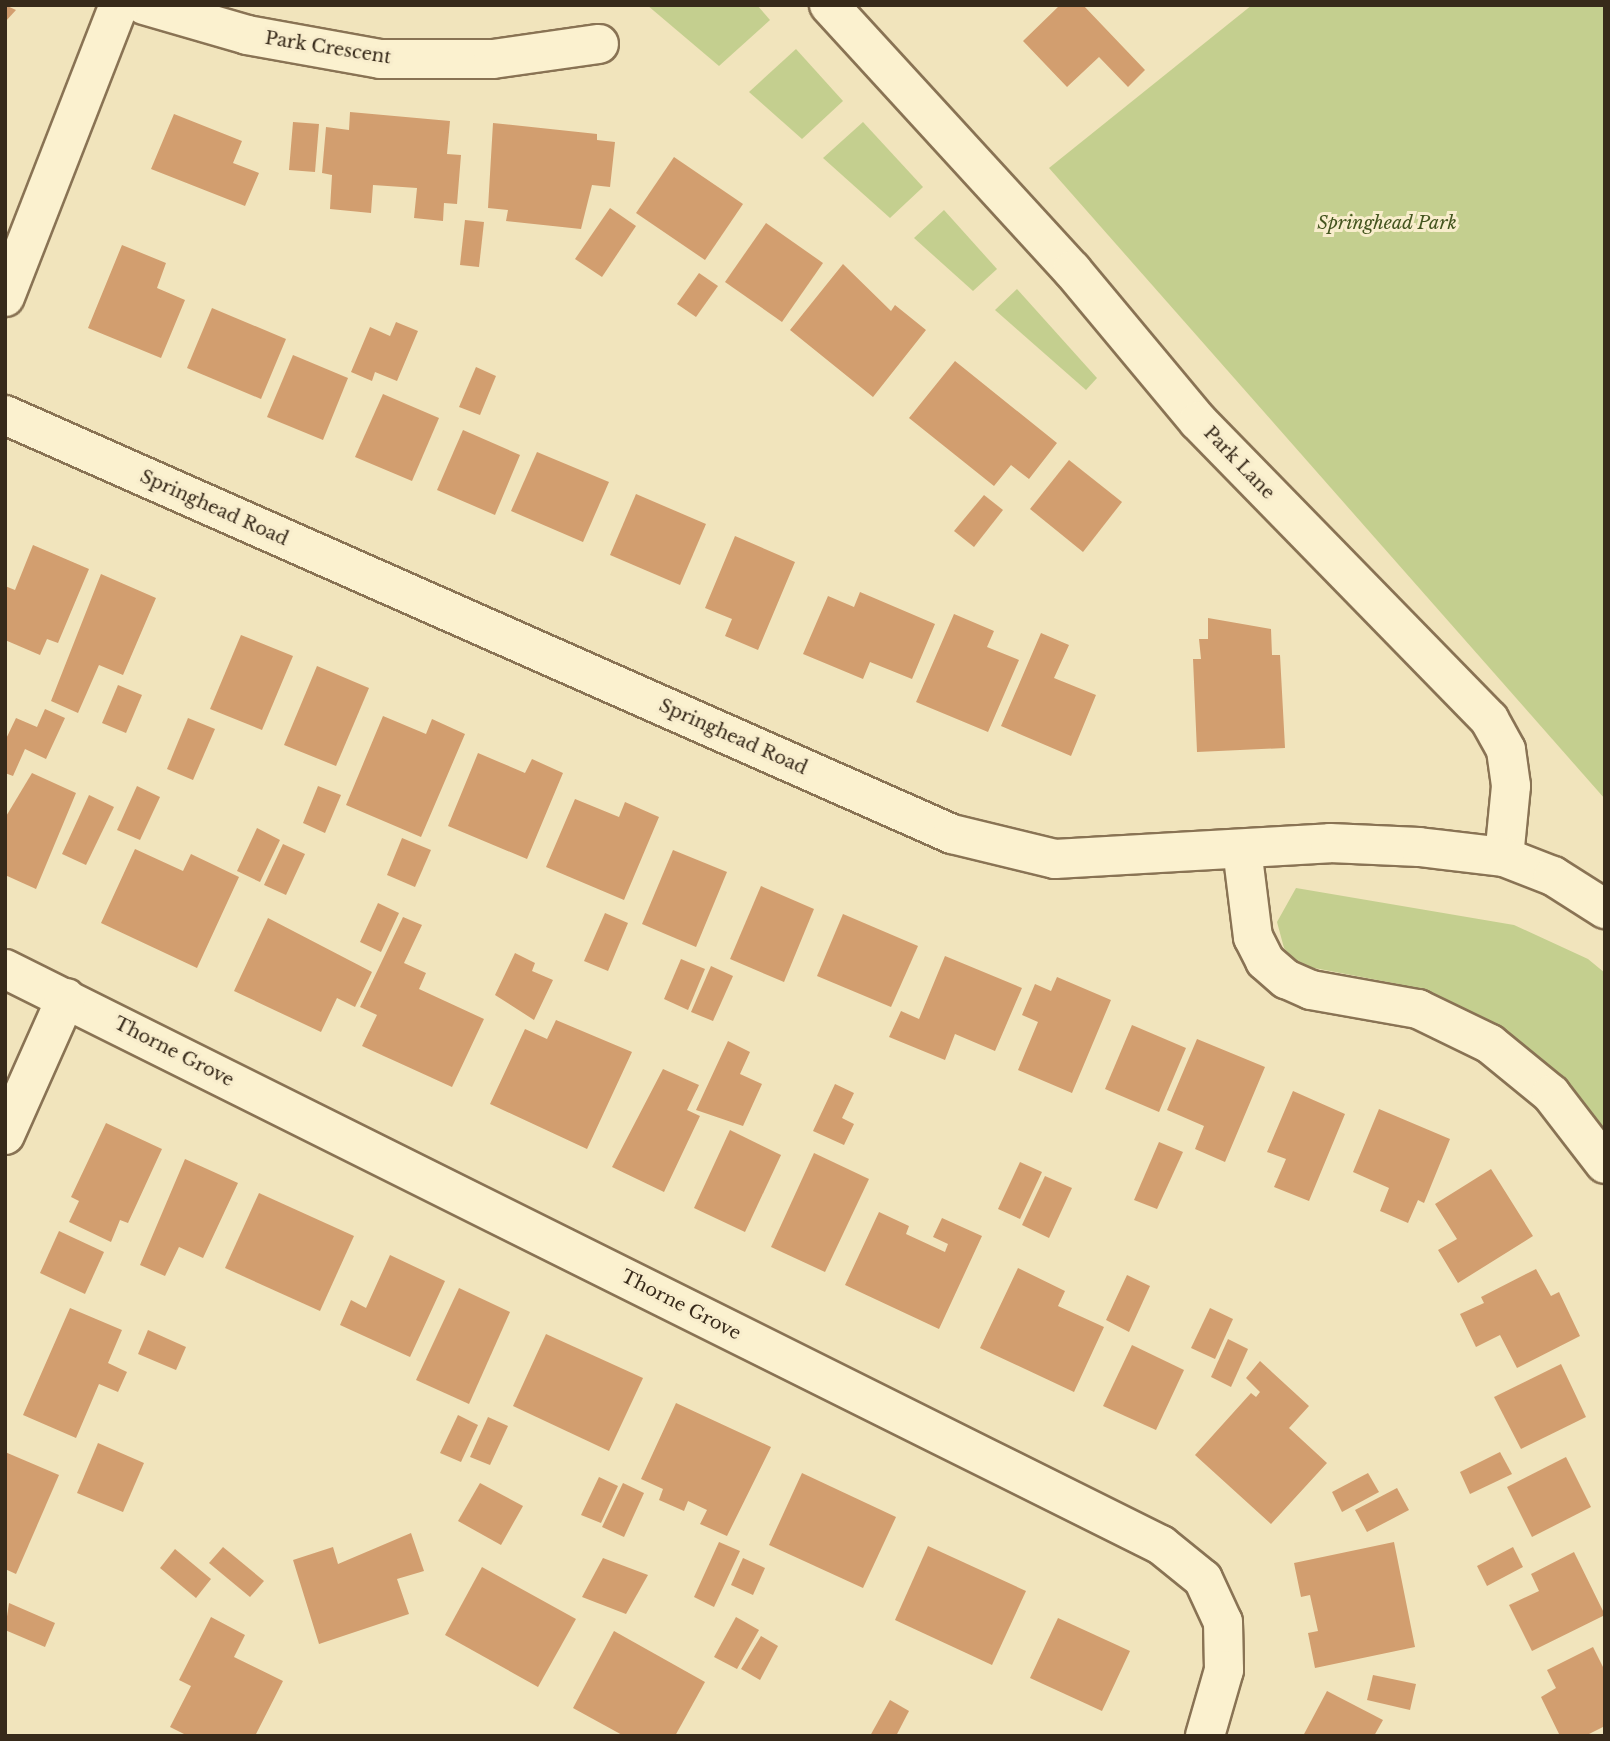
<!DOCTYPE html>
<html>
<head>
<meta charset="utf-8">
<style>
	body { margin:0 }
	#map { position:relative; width:1610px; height:1741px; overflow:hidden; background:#f1e4bc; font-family:"Libre Baskerville",serif }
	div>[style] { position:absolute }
	.green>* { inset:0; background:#c4cf8f }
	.building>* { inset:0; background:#d29e6f }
	.roads { filter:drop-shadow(2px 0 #897354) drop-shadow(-2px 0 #897354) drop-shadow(0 2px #897354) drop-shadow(0 -2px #897354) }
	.minor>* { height:38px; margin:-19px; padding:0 19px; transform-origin:19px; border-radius:19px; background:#fbf1cf }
	.tertiary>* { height:38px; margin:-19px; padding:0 19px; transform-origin:19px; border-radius:19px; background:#fbf1cf }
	span { translate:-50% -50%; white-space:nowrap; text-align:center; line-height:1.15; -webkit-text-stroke:6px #f8edcc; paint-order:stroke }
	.street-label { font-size:18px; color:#372a1a }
	.park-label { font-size:18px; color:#44551f; font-style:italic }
	.frame { position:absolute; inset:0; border:7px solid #372a1a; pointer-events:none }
</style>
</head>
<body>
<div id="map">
	<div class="green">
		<div style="clip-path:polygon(647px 5px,757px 5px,770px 20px,719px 66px)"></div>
		<div style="clip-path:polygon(1252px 5px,1605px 5px,1605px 799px,1049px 168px)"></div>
		<div style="clip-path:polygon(796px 49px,843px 101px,802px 139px,749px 92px)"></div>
		<div style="clip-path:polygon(863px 122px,923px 187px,890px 218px,823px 158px)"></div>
		<div style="clip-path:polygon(944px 210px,997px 269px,973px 291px,914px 238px)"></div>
		<div style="clip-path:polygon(1017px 289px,1097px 378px,1086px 390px,995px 310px)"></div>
		<div style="clip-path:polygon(1296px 888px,1514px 925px,1588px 959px,1605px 973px,1605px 1130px,1537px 1057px,1471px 1013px,1398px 984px,1304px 966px,1293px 959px,1284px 948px,1277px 922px)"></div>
	</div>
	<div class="building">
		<div style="clip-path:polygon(5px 5px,16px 10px,5px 22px)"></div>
		<div style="clip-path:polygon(1060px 5px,1083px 5px,1145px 70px,1128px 87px,1099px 57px,1067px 87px,1023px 41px)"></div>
		<div style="clip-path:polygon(350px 112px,450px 121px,447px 154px,461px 155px,457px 204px,444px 203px,443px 221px,414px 218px,417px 188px,373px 185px,371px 213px,330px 209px,332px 175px,322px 173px,326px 127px,349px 130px)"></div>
		<div style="clip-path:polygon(174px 114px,242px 141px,233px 163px,259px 173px,245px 206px,151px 169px)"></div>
		<div style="clip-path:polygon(293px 122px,319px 124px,315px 172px,289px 170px)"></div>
		<div style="clip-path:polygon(493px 123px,597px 134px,597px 140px,615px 142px,610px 187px,592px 185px,581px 229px,506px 221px,508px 210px,488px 208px)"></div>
		<div style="clip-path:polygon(674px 157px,743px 204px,705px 260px,636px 213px)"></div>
		<div style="clip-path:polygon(610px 208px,636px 226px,602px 277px,575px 259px)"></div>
		<div style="clip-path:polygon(465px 220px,484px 222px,479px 267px,460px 265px)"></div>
		<div style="clip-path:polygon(766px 223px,823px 263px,782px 322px,725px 282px)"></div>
		<div style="clip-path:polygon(122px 245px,166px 263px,157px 288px,185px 300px,161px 358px,88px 328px)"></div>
		<div style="clip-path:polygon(843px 264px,891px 311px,895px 305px,926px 330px,873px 397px,790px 330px)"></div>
		<div style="clip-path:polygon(699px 273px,718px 286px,696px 317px,677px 304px)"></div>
		<div style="clip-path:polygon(212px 308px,286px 339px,261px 399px,187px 368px)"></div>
		<div style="clip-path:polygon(396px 322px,418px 331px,397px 381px,375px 372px,372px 381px,351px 372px,370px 327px,390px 336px)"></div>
		<div style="clip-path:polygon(293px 355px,348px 378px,323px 440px,267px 417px)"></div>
		<div style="clip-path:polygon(955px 361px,1057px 443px,1029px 479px,1011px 465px,994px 486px,909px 418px)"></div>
		<div style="clip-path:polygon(476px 367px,496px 376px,480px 415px,459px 407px)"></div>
		<div style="clip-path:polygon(383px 394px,439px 418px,412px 481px,355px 457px)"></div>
		<div style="clip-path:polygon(463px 430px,520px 455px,495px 515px,437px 490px)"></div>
		<div style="clip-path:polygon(537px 452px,609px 482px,583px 542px,511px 511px)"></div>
		<div style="clip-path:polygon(1069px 460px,1122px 502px,1083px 552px,1030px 509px)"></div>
		<div style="clip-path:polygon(636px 494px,706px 524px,680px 585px,610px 555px)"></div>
		<div style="clip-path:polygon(984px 495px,1003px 510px,974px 547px,954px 531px)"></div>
		<div style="clip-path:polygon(735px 536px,795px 562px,758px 650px,725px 636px,732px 619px,705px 608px)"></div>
		<div style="clip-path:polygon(33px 545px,89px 569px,58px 643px,47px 639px,40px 655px,5px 640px,5px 586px,15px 590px)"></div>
		<div style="clip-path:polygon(101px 574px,156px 598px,123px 675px,99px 665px,78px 713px,51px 701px)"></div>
		<div style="clip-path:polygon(860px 592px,935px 624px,912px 679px,870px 662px,863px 679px,803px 654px,828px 596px,854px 607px)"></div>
		<div style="clip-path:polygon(954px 614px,994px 631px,987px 647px,1019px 660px,988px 732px,916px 702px)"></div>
		<div style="clip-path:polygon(1208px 618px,1271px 629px,1272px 655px,1280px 655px,1285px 748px,1197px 752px,1193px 659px,1201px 659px,1199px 639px,1208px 639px)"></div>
		<div style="clip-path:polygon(1041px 633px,1069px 645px,1054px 678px,1096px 695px,1071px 756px,1001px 726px)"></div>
		<div style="clip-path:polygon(241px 635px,293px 656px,262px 730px,210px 709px)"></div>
		<div style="clip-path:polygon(317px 666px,369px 688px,336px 766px,284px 745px)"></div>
		<div style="clip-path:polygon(118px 685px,142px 695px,126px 733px,102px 723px)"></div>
		<div style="clip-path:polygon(45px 709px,65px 718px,46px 759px,25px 749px,13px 776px,5px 773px,5px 741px,16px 718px,37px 727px)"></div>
		<div style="clip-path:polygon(383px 716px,426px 734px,432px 719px,465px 734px,421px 837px,346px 805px)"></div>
		<div style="clip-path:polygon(188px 718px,215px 729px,193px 780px,167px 769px)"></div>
		<div style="clip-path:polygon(478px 753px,525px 773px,532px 759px,563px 773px,527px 859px,448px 826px)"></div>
		<div style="clip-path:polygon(32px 773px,76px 793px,36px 889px,5px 875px,5px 818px)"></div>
		<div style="clip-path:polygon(137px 786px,160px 797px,140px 840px,117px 830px)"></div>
		<div style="clip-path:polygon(318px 786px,341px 795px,325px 833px,303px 823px)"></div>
		<div style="clip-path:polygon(89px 795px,114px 807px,86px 865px,62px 854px)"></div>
		<div style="clip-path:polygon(575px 799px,619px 817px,625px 802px,659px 817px,624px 900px,546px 867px)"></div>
		<div style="clip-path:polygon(257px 828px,280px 840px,260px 882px,237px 871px)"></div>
		<div style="clip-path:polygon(402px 838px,431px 850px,415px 887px,387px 875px)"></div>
		<div style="clip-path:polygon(283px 844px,305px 854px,286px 895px,264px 885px)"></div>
		<div style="clip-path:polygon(135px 849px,183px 871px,191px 854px,239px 877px,197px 968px,101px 923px)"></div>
		<div style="clip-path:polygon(673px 850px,727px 872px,696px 947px,642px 924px)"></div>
		<div style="clip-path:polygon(761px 886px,814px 909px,784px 982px,730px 959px)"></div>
		<div style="clip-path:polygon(378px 903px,399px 913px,381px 952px,360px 942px)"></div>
		<div style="clip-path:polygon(605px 913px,628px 923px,608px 971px,584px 961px)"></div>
		<div style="clip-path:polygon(843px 914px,918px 946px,891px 1007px,817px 976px)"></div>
		<div style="clip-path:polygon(403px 917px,422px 925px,404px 963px,426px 973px,419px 989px,484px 1019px,452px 1087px,362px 1046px,377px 1015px,360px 1007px)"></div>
		<div style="clip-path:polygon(268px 918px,372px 972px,355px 1007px,337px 998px,321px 1032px,234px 991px)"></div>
		<div style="clip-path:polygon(515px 953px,535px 963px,532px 971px,553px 980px,534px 1020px,495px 995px)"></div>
		<div style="clip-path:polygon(945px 956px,1022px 988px,995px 1051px,955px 1034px,945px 1060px,889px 1037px,901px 1011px,919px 1019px)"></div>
		<div style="clip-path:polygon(681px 959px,705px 969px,688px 1010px,664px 999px)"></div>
		<div style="clip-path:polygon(711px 966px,733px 976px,713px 1021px,691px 1012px)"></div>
		<div style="clip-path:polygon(1057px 977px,1111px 1000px,1072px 1093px,1018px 1070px,1038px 1022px,1022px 1015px,1035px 984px,1051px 991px)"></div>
		<div style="clip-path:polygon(556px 1020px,632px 1052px,587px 1149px,490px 1104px,525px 1029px,547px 1039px)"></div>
		<div style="clip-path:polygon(1132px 1025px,1186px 1048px,1159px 1112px,1105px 1089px)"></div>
		<div style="clip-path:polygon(1197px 1039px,1265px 1067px,1225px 1162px,1195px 1149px,1204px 1126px,1167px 1110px)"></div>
		<div style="clip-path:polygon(728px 1041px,750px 1052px,740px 1074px,762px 1084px,743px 1126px,696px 1110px)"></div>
		<div style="clip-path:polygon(663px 1069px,699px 1085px,687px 1110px,700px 1116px,664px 1192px,612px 1167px)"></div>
		<div style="clip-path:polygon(835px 1084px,854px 1093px,842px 1118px,854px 1124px,844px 1145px,813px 1131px)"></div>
		<div style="clip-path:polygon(1293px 1091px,1345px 1114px,1309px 1201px,1274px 1187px,1286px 1159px,1267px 1152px)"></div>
		<div style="clip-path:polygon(1379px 1109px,1450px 1139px,1424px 1203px,1418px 1200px,1408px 1223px,1380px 1211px,1389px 1188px,1353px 1172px)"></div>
		<div style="clip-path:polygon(106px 1123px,162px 1149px,128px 1223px,120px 1220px,111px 1242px,69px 1222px,79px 1201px,71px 1197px)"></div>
		<div style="clip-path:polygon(730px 1130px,781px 1155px,745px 1232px,694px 1208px)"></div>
		<div style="clip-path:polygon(1159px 1142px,1183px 1152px,1157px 1209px,1134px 1200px)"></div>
		<div style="clip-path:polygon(814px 1153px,869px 1179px,825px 1272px,771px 1247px)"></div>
		<div style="clip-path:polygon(185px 1159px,238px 1183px,203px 1258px,179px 1247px,165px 1276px,140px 1265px)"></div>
		<div style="clip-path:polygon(1020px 1162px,1042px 1172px,1020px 1219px,998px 1209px)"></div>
		<div style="clip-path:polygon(1491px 1169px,1533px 1236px,1458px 1283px,1438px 1250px,1457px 1239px,1435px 1204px)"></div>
		<div style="clip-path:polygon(1045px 1176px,1072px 1188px,1049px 1238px,1022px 1225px)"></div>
		<div style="clip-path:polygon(259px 1193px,354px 1236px,320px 1311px,225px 1268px)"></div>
		<div style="clip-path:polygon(879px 1212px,909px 1226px,906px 1234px,945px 1252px,948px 1244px,933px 1237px,942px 1218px,982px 1236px,939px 1329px,845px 1285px)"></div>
		<div style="clip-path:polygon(59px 1231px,104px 1252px,85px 1294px,40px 1273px)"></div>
		<div style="clip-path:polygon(390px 1255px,445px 1281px,410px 1357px,340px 1325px,351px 1300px,366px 1308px)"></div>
		<div style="clip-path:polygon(1018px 1268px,1065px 1291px,1058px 1306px,1104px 1327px,1074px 1392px,980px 1348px)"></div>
		<div style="clip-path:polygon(1536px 1269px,1551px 1296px,1559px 1292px,1580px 1336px,1517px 1368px,1500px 1335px,1476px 1347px,1460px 1314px,1484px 1303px,1481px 1297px)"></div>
		<div style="clip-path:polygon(1127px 1275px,1150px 1286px,1129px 1332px,1106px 1320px)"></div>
		<div style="clip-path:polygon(459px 1288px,510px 1312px,469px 1404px,416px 1380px)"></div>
		<div style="clip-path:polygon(70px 1308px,122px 1330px,108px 1363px,127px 1372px,118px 1392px,99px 1384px,76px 1438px,23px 1415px)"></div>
		<div style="clip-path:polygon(1210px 1308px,1233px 1319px,1215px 1359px,1191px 1348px)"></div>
		<div style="clip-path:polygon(148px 1330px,186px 1347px,176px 1370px,138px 1354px)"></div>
		<div style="clip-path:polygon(546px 1334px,643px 1378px,609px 1451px,513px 1406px)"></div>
		<div style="clip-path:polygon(1228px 1339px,1248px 1349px,1231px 1387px,1211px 1377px)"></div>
		<div style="clip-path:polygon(1132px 1345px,1184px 1370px,1156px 1430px,1103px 1406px)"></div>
		<div style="clip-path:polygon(1260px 1361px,1309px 1406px,1289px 1428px,1327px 1463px,1271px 1524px,1195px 1455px,1251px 1393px,1256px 1397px,1260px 1392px,1246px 1378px)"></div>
		<div style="clip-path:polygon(1561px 1364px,1586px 1417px,1521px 1449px,1494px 1397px)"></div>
		<div style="clip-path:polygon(676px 1403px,771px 1447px,727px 1536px,700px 1524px,707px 1510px,688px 1501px,684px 1511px,659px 1500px,663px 1489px,641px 1479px)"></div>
		<div style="clip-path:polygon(458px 1415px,478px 1425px,461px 1462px,440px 1453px)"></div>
		<div style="clip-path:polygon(488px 1417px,508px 1426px,490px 1465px,470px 1457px)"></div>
		<div style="clip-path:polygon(98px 1443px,144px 1463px,123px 1512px,77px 1493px)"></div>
		<div style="clip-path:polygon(5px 1452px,59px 1475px,16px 1574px,5px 1569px)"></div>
		<div style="clip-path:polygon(1500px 1452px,1512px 1474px,1470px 1494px,1460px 1472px)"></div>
		<div style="clip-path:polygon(1566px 1457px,1591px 1507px,1532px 1537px,1507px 1487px)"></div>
		<div style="clip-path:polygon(802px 1473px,896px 1517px,863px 1588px,769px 1545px)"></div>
		<div style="clip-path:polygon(1368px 1473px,1379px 1492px,1342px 1512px,1332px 1492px)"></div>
		<div style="clip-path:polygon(599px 1477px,618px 1486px,601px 1523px,581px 1515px)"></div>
		<div style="clip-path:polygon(480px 1483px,523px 1506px,501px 1545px,458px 1521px)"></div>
		<div style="clip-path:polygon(623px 1483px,644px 1493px,624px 1537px,602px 1527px)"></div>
		<div style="clip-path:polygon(1397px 1488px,1409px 1510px,1367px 1532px,1355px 1510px)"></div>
		<div style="clip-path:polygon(411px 1533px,424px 1571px,397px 1579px,409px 1614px,319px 1644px,293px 1560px,333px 1547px,338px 1564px)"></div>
		<div style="clip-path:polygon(719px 1542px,740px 1551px,714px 1607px,694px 1597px)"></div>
		<div style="clip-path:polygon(1394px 1542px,1415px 1647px,1315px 1668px,1308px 1633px,1318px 1631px,1310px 1595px,1301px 1597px,1294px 1563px)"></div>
		<div style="clip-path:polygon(928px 1546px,1026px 1591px,992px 1665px,895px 1620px)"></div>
		<div style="clip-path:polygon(223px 1547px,264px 1581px,250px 1597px,209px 1563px)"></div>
		<div style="clip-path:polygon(1513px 1547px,1523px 1567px,1487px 1586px,1477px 1566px)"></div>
		<div style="clip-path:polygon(175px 1549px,211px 1579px,196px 1598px,160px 1568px)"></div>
		<div style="clip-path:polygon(1574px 1552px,1605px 1615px,1532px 1651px,1509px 1605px,1539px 1591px,1531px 1574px)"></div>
		<div style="clip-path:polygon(603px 1558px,648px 1575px,626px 1614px,582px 1597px)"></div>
		<div style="clip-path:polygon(743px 1558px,765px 1568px,753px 1595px,731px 1585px)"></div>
		<div style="clip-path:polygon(482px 1567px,576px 1619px,538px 1687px,445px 1635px)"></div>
		<div style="clip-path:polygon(9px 1603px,55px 1623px,45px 1647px,5px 1630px)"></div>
		<div style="clip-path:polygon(211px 1617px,245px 1635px,234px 1657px,283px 1681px,255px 1736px,188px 1736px,170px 1727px,191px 1686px,179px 1680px)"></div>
		<div style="clip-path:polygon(736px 1617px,759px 1630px,737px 1669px,714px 1657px)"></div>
		<div style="clip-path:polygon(1058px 1618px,1130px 1651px,1102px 1711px,1030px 1678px)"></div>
		<div style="clip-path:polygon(614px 1631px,705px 1682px,675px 1736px,624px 1736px,573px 1708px)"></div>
		<div style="clip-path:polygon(761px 1636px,778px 1646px,760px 1680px,741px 1669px)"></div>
		<div style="clip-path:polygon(1593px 1647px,1605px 1671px,1605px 1726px,1585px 1736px,1560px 1736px,1541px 1697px,1556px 1688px,1547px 1670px)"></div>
		<div style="clip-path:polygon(1373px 1675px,1416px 1684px,1410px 1710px,1367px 1700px)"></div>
		<div style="clip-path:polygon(1327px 1691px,1383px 1720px,1374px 1736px,1303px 1736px)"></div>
		<div style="clip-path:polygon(890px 1700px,909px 1711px,896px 1736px,870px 1736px)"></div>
	</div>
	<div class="roads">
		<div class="minor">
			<div style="left:144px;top:5px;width:107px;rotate:16.2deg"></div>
			<div style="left:247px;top:35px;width:135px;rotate:10.2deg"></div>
			<div style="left:380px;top:59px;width:113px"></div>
			<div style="left:493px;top:59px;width:107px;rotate:-8.1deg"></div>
			<div style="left:829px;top:5px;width:360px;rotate:47.5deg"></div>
			<div style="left:1072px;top:270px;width:197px;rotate:50.2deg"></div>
			<div style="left:1198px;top:421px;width:417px;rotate:45.7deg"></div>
			<div style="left:1489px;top:719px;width:35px;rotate:61deg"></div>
			<div style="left:1506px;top:750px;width:36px;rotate:82deg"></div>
			<div style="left:1511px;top:786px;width:71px;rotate:95.6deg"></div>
			<div style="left:5px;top:297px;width:313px;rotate:-68.7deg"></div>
			<div style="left:1242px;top:849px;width:89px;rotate:82.9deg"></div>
			<div style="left:1253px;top:937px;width:27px;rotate:63deg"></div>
			<div style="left:1265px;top:961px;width:28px;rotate:41deg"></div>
			<div style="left:1286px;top:979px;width:27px;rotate:24deg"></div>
			<div style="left:1311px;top:990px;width:109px;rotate:10.1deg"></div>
			<div style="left:1418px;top:1009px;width:80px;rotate:25.9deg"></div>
			<div style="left:1490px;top:1044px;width:79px;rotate:39.3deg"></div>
			<div style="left:1551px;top:1094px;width:88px;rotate:52.4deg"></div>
			<div style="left:5px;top:969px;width:1292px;rotate:26.49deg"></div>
			<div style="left:1161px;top:1545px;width:54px;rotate:39deg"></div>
			<div style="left:1203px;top:1579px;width:47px;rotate:65.1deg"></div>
			<div style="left:1223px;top:1622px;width:48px;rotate:88.8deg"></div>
			<div style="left:1224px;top:1670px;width:69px;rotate:106.1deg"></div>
			<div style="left:5px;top:1135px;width:150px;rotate:-66deg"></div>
		</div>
		<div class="tertiary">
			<div style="left:5px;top:415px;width:1036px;rotate:23.87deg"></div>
			<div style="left:952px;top:834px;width:106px;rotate:13.6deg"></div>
			<div style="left:1055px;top:859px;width:275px;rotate:-3.3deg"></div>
			<div style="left:1330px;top:843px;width:89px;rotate:2.6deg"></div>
			<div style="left:1419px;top:847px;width:86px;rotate:6.7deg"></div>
			<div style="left:1504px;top:857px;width:53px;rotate:21.2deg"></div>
			<div style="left:1553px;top:876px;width:62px;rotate:32.4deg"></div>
		</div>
	</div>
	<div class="street-label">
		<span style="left:328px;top:48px;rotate:9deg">Park Crescent</span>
		<span style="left:1239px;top:463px;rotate:46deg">Park Lane</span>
		<span style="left:214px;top:508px;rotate:24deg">Springhead Road</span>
		<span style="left:733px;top:737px;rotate:24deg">Springhead Road</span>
		<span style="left:174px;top:1052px;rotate:27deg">Thorne Grove</span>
		<span style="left:681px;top:1305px;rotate:27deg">Thorne Grove</span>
	</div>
	<div class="park-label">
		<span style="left:1387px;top:223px">Springhead Park</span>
	</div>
	<div class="frame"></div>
</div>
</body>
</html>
